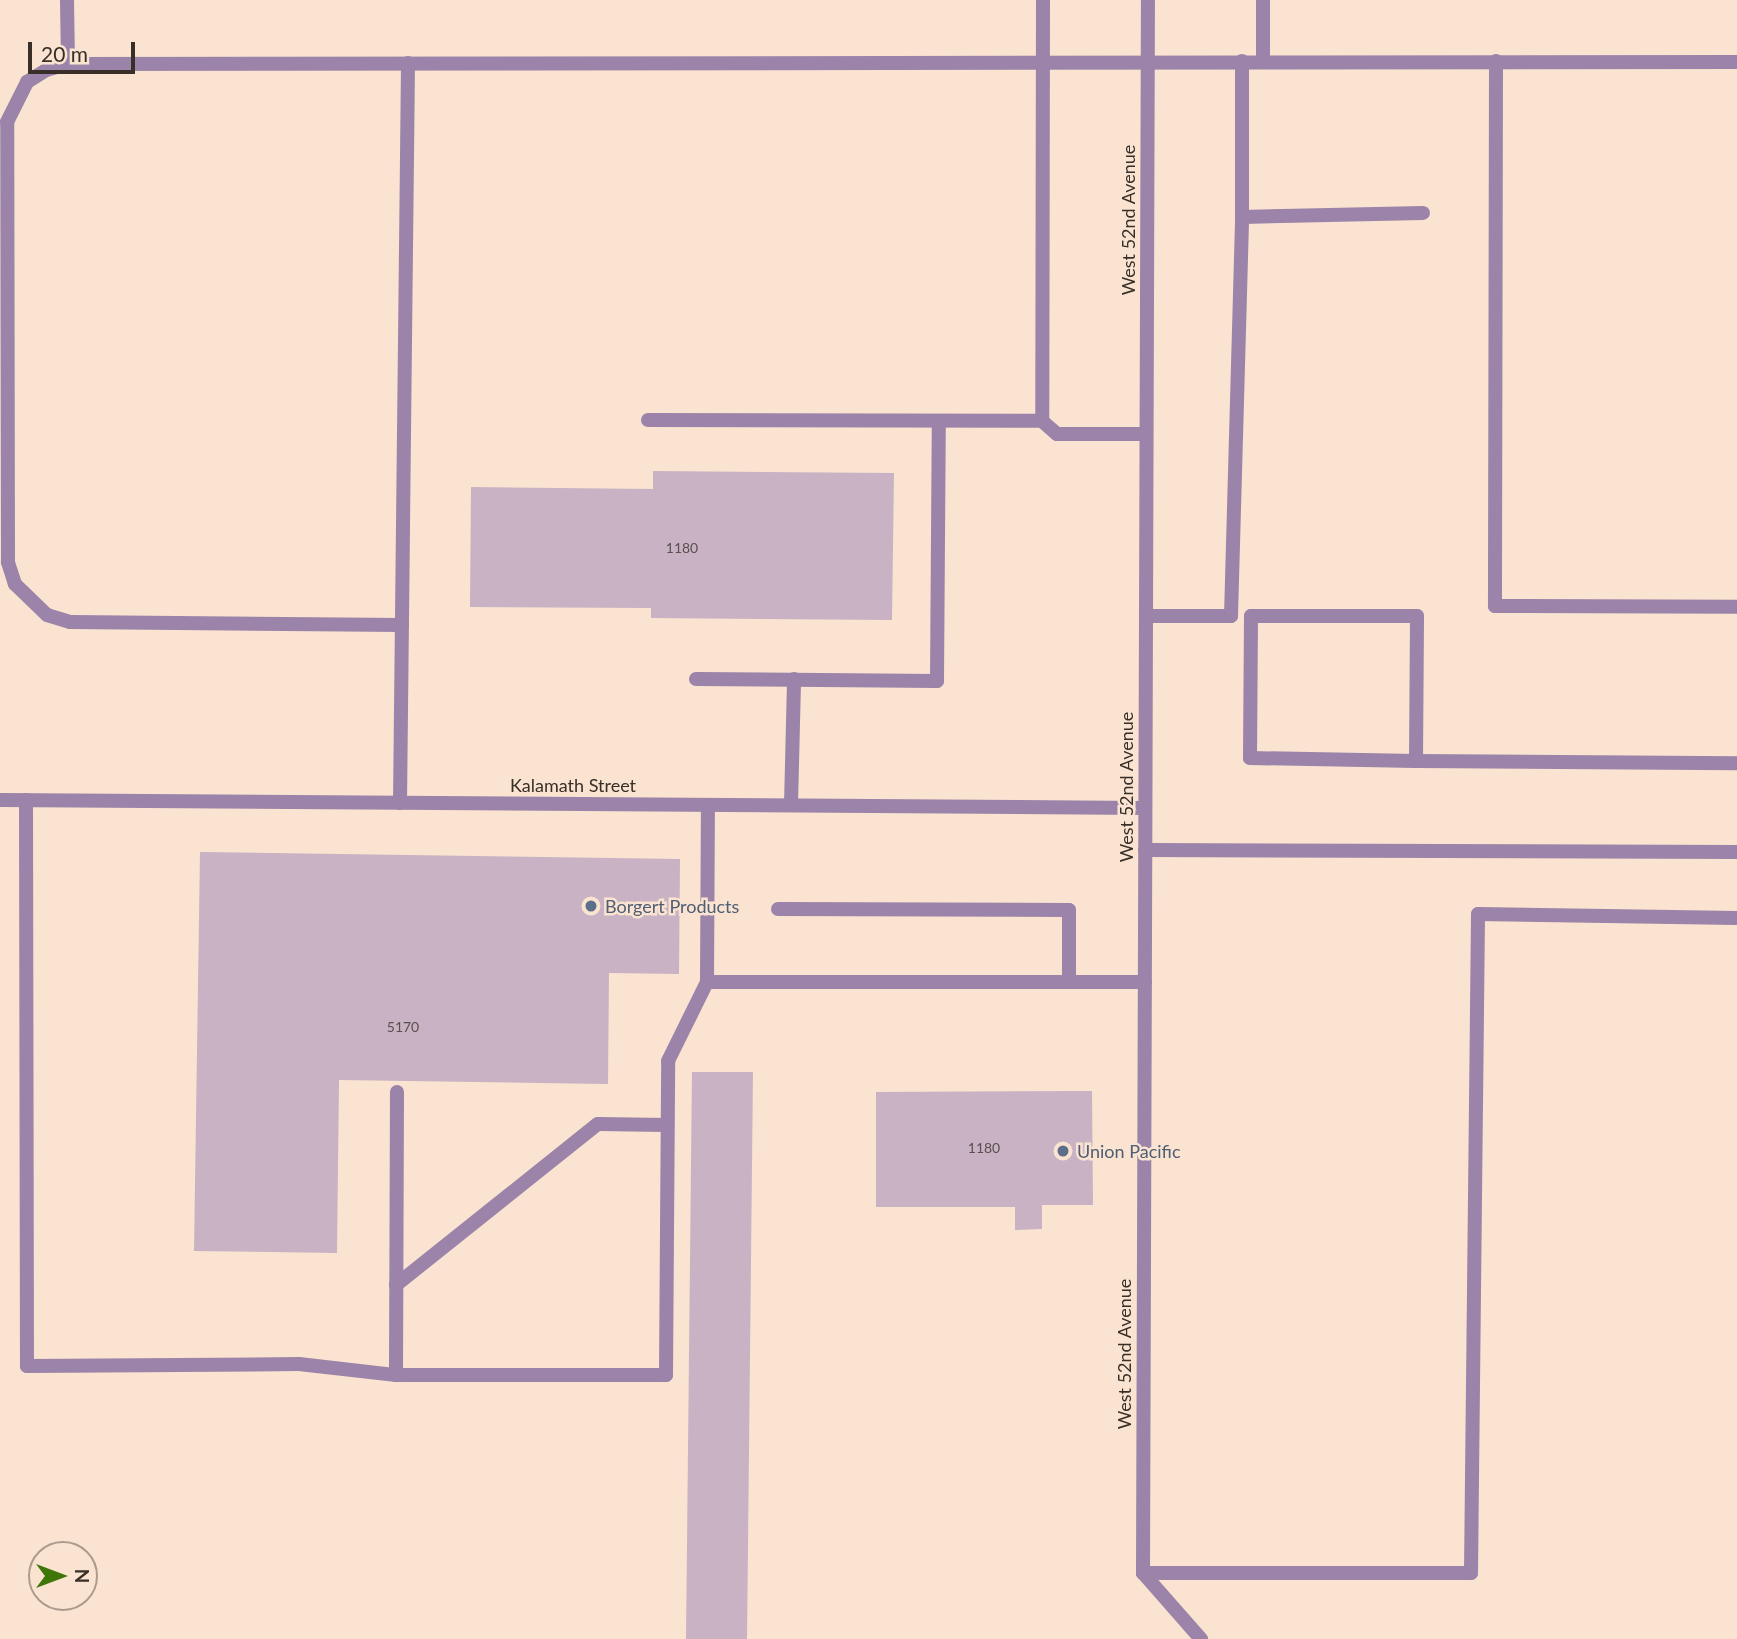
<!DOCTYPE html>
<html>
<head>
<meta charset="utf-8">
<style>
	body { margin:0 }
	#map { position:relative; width:1737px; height:1639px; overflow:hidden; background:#fae3d0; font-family:Lato,sans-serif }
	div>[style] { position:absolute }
	.building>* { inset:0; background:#c8b2c3 }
	.service>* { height:14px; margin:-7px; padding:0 7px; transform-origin:7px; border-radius:7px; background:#9b83a9 }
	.minor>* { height:14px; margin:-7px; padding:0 7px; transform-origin:7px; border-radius:7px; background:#9b83a9 }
	.dots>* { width:19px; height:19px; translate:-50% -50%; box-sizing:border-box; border:4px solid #fae3d0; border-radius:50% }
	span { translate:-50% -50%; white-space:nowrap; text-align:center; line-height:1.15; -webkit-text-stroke:5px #fae3d0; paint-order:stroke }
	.number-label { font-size:14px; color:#5b504f }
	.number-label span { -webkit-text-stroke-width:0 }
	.street-label { font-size:18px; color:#372f28 }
	.service-label { font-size:18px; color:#4e5e75 }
	.left { translate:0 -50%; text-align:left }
	.north { position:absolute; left:28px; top:1541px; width:70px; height:70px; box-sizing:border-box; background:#fae3d0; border:2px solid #ac9b8d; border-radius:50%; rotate:90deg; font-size:19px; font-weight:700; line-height:28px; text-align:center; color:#372f28 }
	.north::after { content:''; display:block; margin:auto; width:24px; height:32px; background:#3e7608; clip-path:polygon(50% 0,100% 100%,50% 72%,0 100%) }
	.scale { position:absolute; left:28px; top:42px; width:107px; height:32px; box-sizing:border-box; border:4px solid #372f28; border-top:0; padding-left:9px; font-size:21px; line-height:24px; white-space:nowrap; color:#372f28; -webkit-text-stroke:5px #fae3d0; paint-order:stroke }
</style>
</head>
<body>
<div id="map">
	<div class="building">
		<div style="clip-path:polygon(653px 471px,894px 473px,892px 620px,651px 618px,651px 608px,470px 607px,471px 487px,653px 489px)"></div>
		<div style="clip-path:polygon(200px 852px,680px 859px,679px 974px,609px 973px,608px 1084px,339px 1080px,337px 1253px,194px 1251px)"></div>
		<div style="clip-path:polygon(692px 1072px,753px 1072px,747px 1639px,686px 1639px)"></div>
		<div style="clip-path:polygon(1092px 1091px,1093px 1205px,1042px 1205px,1042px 1229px,1015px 1230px,1015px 1207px,876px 1207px,876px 1092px)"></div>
	</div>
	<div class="service">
		<div style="left:67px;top:0;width:64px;rotate:89.1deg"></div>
		<div style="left:1043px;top:0;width:421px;rotate:90.1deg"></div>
		<div style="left:1042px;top:421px;width:20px;rotate:41deg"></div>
		<div style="left:1057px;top:434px;width:89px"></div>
		<div style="left:1263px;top:0;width:61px;rotate:90deg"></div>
		<div style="left:1242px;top:61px;width:156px;rotate:90deg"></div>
		<div style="left:1242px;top:217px;width:181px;rotate:-1.3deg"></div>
		<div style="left:1496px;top:61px;width:545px;rotate:90.11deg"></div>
		<div style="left:1495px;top:606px;width:242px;rotate:0.2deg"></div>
		<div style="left:648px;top:420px;width:394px;rotate:0.1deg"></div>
		<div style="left:1146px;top:616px;width:85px"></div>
		<div style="left:1231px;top:616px;width:399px;rotate:-88.4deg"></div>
		<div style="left:402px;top:625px;width:332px;rotate:-179.5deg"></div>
		<div style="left:70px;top:622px;width:24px;rotate:-163deg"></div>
		<div style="left:47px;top:615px;width:45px;rotate:-135.9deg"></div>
		<div style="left:15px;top:584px;width:23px;rotate:-108deg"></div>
		<div style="left:8px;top:562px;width:440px;rotate:-90.1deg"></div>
		<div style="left:7px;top:122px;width:45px;rotate:-63.4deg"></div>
		<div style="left:27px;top:82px;width:22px;rotate:-32deg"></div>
		<div style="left:46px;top:70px;width:23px;rotate:-15deg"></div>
		<div style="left:68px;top:64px;width:1669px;rotate:-0.07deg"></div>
		<div style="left:696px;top:679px;width:241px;rotate:0.5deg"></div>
		<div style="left:937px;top:681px;width:259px;rotate:-89.6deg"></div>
		<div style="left:1416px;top:761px;width:145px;rotate:-89.6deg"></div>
		<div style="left:1417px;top:616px;width:166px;rotate:180deg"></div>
		<div style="left:1251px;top:616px;width:142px;rotate:90.4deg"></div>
		<div style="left:1250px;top:758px;width:166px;rotate:1deg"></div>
		<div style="left:1416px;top:761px;width:321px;rotate:0.4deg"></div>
		<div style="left:26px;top:800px;width:566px;rotate:89.9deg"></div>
		<div style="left:27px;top:1366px;width:272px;rotate:-0.4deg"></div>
		<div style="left:299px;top:1364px;width:98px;rotate:6.5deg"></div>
		<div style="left:396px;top:1375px;width:270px"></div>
		<div style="left:666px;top:1375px;width:314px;rotate:-89.6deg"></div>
		<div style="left:668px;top:1061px;width:88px;rotate:-63.7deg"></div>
		<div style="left:707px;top:982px;width:177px;rotate:-89.7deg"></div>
		<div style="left:400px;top:803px;width:740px;rotate:-89.38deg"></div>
		<div style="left:791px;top:805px;width:126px;rotate:-88.6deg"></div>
		<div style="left:1145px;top:850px;width:592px;rotate:0.19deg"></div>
		<div style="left:778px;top:909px;width:291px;rotate:0.2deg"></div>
		<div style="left:1069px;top:910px;width:72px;rotate:90deg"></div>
		<div style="left:707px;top:982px;width:438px"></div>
		<div style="left:396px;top:1285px;width:258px;rotate:-38.6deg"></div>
		<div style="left:598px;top:1124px;width:69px;rotate:0.8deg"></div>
		<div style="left:396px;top:1375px;width:283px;rotate:-89.8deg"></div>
		<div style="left:1143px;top:1573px;width:328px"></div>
		<div style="left:1471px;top:1573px;width:659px;rotate:-89.39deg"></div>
		<div style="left:1478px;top:914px;width:259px;rotate:0.9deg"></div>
		<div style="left:1143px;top:1573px;width:88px;rotate:48.7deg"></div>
	</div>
	<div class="minor">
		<div style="left:0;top:800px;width:1145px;rotate:0.4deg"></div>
		<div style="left:1143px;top:1573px;width:1573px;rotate:-89.82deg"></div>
	</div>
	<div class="dots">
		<div style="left:591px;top:906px;background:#5c6f8a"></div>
		<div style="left:1063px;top:1151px;background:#5c6f8a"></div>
	</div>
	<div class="number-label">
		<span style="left:682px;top:548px">1180</span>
		<span style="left:403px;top:1027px">5170</span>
		<span style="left:984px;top:1148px">1180</span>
	</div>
	<div class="street-label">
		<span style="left:1128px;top:220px;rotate:-90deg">West 52nd Avenue</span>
		<span style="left:573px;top:785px">Kalamath Street</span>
		<span style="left:1126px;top:787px;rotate:-90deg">West 52nd Avenue</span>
		<span style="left:1124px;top:1354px;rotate:-90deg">West 52nd Avenue</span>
	</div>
	<div class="service-label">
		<span class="left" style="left:605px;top:906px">Borgert Products</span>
		<span class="left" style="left:1077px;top:1151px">Union Pacific</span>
	</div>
	<div class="north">N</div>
	<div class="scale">20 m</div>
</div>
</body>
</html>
